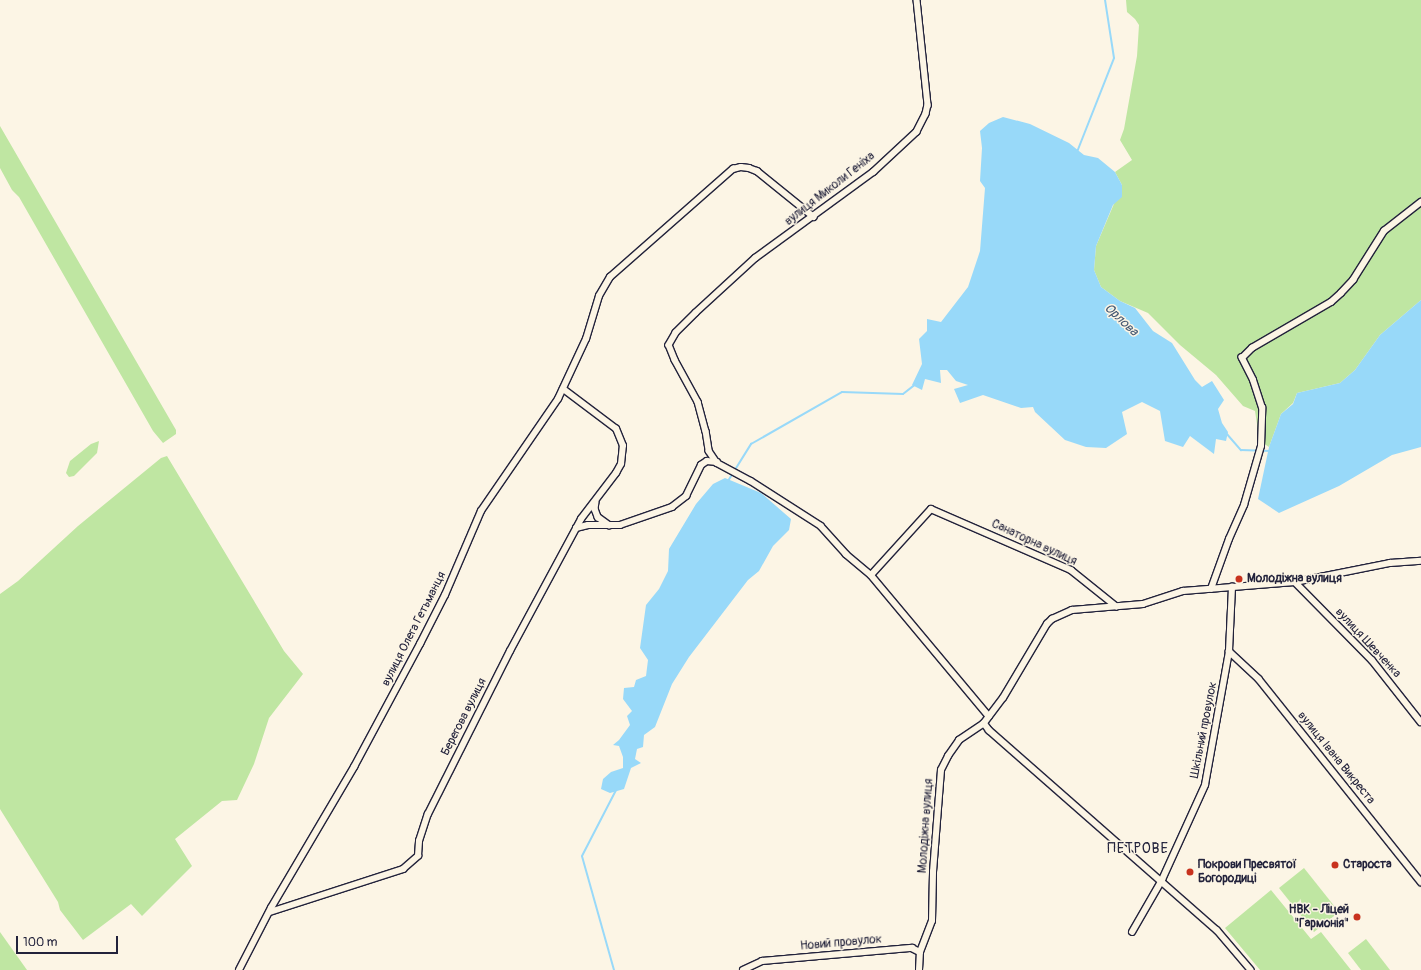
<!DOCTYPE html>
<html>
<head>
<meta charset="utf-8">
<style>
	body { margin:0 }
	#map { position:relative; width:1421px; height:970px; overflow:hidden; background:#fcf5e5; font-family:Pangolin,sans-serif }
	div>[style] { position:absolute }
	.green>* { inset:0; background:#bfe6a2 }
	.water>* { inset:0; background:#98d9f9 }
	.stream>* { height:2px; margin:-1px; padding:0 1px; transform-origin:1px; border-radius:1px; background:#98d9f9 }
	.roads { filter:drop-shadow(1px 0 #22223b) drop-shadow(-1px 0 #22223b) drop-shadow(0 1px #22223b) drop-shadow(0 -1px #22223b) }
	.minor>* { height:5.5px; margin:-2.75px; padding:0 2.75px; transform-origin:2.75px; border-radius:2.75px; background:#fcf5e5 }
	.dots>* { width:11px; height:11px; translate:-50% -50%; box-sizing:border-box; border:2px solid #fcf5e5; border-radius:50% }
	span { translate:-50% -50%; white-space:nowrap; text-align:center; line-height:1.15; -webkit-text-stroke:3px #fcf5e5; paint-order:stroke }
	.street-label { font-size:12px; color:#22223b }
	.poi-label { font-size:12px; color:#22223b; font-weight:700 }
	.left { translate:0 -50%; text-align:left }
	.right { translate:-100% -50%; text-align:right }
	.water-label { font-size:13px; color:#455974; font-style:italic }
	.quarter-label { font-size:14px; color:#22223b; letter-spacing:1px }
	.scale { position:absolute; left:16px; top:936px; width:102px; height:18px; box-sizing:border-box; border:2px solid #22223b; border-top:0; padding-left:5px; font-size:12px; line-height:14px; white-space:nowrap; color:#22223b; -webkit-text-stroke:3px #fcf5e5; paint-order:stroke }
</style>
</head>
<body>
<div id="map">
	<div class="green">
		<div style="clip-path:polygon(1126px 0,1421px 0,1421px 300px,1380px 335px,1355px 370px,1340px 383px,1297px 393px,1293px 403px,1281px 414px,1269px 447px,1257px 439px,1257px 424px,1255px 411px,1243px 406px,1216px 375px,1180px 345px,1148px 313px,1120px 301px,1101px 287px,1094px 270px,1096px 246px,1122px 185px,1115px 172px,1132px 160px,1120px 140px,1124px 129px,1137px 56px,1139px 25px,1135px 19px,1127px 12px)"></div>
		<div style="clip-path:polygon(0 126px,176px 430px,176px 434px,163px 443px,153px 431px,19px 197px,12px 190px,0 168px)"></div>
		<div style="clip-path:polygon(99px 441px,97px 453px,74px 476px,69px 477px,66px 473px,70px 461px,91px 444px)"></div>
		<div style="clip-path:polygon(167px 456px,284px 651px,303px 674px,269px 718px,254px 764px,237px 800px,222px 801px,175px 839px,192px 866px,142px 916px,131px 904px,83px 940px,60px 910px,58px 902px,0 809px,0 594px,18px 581px,78px 526px,161px 458px)"></div>
		<div style="clip-path:polygon(1304px 868px,1339px 912px,1314px 932px,1279px 888px)"></div>
		<div style="clip-path:polygon(1271px 890px,1311px 939px,1321px 932px,1351px 970px,1260px 970px,1225px 928px)"></div>
		<div style="clip-path:polygon(0 932px,27px 970px,0 970px)"></div>
		<div style="clip-path:polygon(1366px 939px,1390px 970px,1361px 970px,1348px 953px)"></div>
	</div>
	<div class="water">
		<div style="clip-path:polygon(1003px 117px,1030px 124px,1069px 143px,1084px 155px,1098px 158px,1115px 172px,1122px 185px,1122px 197px,1113px 205px,1096px 246px,1094px 270px,1101px 287px,1120px 301px,1135px 308px,1153px 331px,1172px 343px,1195px 380px,1202px 387px,1212px 381px,1224px 400px,1218px 409px,1222px 423px,1228px 432px,1226px 441px,1216px 439px,1214px 454px,1190px 436px,1183px 447px,1165px 441px,1160px 411px,1142px 402px,1122px 412px,1127px 434px,1106px 448px,1086px 447px,1065px 440px,1035px 412px,1033px 407px,1021px 408px,983px 395px,960px 403px,954px 389px,968px 385px,956px 381px,947px 370px,940px 370px,941px 383px,925px 379px,922px 390px,912px 385px,922px 364px,919px 339px,927px 331px,927px 319px,941px 322px,968px 287px,980px 251px,985px 188px,980px 181px,982px 148px,980px 131px,989px 123px)"></div>
		<div style="clip-path:polygon(1421px 300px,1421px 447px,1392px 455px,1339px 486px,1279px 513px,1258px 499px,1269px 447px,1281px 414px,1293px 404px,1297px 393px,1340px 383px,1355px 370px,1380px 335px)"></div>
		<div style="clip-path:polygon(725px 478px,761px 493px,791px 519px,789px 530px,773px 546px,759px 571px,748px 580px,689px 657px,672px 684px,655px 727px,644px 735px,643px 747px,637px 749px,635px 759px,641px 763px,631px 768px,624px 789px,610px 793px,601px 789px,603px 779px,611px 772px,623px 768px,623px 757px,619px 746px,613px 745px,619px 740px,630px 725px,627px 716px,632px 711px,623px 699px,624px 688px,634px 687px,636px 680px,646px 676px,648px 660px,640px 648px,646px 605px,659px 589px,668px 571px,669px 549px,696px 504px,713px 484px)"></div>
	</div>
	<div class="stream">
		<div style="left:1077px;top:152px;width:101px;rotate:-68.5deg"></div>
		<div style="left:1114px;top:58px;width:59px;rotate:-98.8deg"></div>
		<div style="left:1226px;top:433px;width:23px;rotate:49deg"></div>
		<div style="left:1241px;top:450px;width:29px;rotate:2deg"></div>
		<div style="left:728px;top:481px;width:44px;rotate:-58.1deg"></div>
		<div style="left:751px;top:444px;width:105px;rotate:-29.7deg"></div>
		<div style="left:842px;top:392px;width:61px;rotate:1.9deg"></div>
		<div style="left:903px;top:394px;width:16px;rotate:-38deg"></div>
		<div style="left:614px;top:970px;width:118px;rotate:-105.7deg"></div>
		<div style="left:582px;top:856px;width:74px;rotate:-62.7deg"></div>
	</div>
	<div class="roads">
		<div class="minor">
			<div style="left:917px;top:0;width:106px;rotate:84deg"></div>
			<div style="left:928px;top:105px;width:9px;rotate:103deg"></div>
			<div style="left:926px;top:114px;width:20px;rotate:117deg"></div>
			<div style="left:917px;top:132px;width:59px;rotate:137.1deg"></div>
			<div style="left:874px;top:172px;width:146px;rotate:143.9deg"></div>
			<div style="left:756px;top:258px;width:81px;rotate:137.5deg"></div>
			<div style="left:696px;top:313px;width:28px;rotate:135deg"></div>
			<div style="left:676px;top:333px;width:14px;rotate:120deg"></div>
			<div style="left:669px;top:345px;width:16px;rotate:68deg"></div>
			<div style="left:675px;top:360px;width:48px;rotate:61.3deg"></div>
			<div style="left:698px;top:402px;width:30px;rotate:75deg"></div>
			<div style="left:706px;top:431px;width:20px;rotate:81deg"></div>
			<div style="left:709px;top:451px;width:14px;rotate:56deg"></div>
			<div style="left:717px;top:463px;width:38px;rotate:28deg"></div>
			<div style="left:751px;top:481px;width:83px;rotate:32.7deg"></div>
			<div style="left:821px;top:526px;width:38px;rotate:48deg"></div>
			<div style="left:846px;top:554px;width:33px;rotate:40deg"></div>
			<div style="left:871px;top:575px;width:184px;rotate:50.1deg"></div>
			<div style="left:596px;top:502px;width:7px;rotate:98deg"></div>
			<div style="left:595px;top:509px;width:9px;rotate:69deg"></div>
			<div style="left:598px;top:517px;width:14px;rotate:36deg"></div>
			<div style="left:576px;top:528px;width:12px;rotate:-14deg"></div>
			<div style="left:588px;top:525px;width:32px"></div>
			<div style="left:620px;top:525px;width:55px;rotate:-19.1deg"></div>
			<div style="left:672px;top:507px;width:18px;rotate:-38deg"></div>
			<div style="left:686px;top:496px;width:34px;rotate:-64deg"></div>
			<div style="left:701px;top:465px;width:7px;rotate:-34deg"></div>
			<div style="left:707px;top:461px;width:10px;rotate:6deg"></div>
			<div style="left:871px;top:575px;width:89px;rotate:-47.7deg"></div>
			<div style="left:931px;top:509px;width:153px;rotate:23.5deg"></div>
			<div style="left:1071px;top:570px;width:58px;rotate:38.7deg"></div>
			<div style="left:1295px;top:582px;width:110px;rotate:45.4deg"></div>
			<div style="left:1372px;top:660px;width:79px;rotate:51.7deg"></div>
			<div style="left:1211px;top:589px;width:53px;rotate:-70.2deg"></div>
			<div style="left:1229px;top:539px;width:37px;rotate:-66deg"></div>
			<div style="left:1244px;top:505px;width:61px;rotate:-73.9deg"></div>
			<div style="left:1261px;top:446px;width:38px;rotate:-88deg"></div>
			<div style="left:1262px;top:408px;width:29px;rotate:-108deg"></div>
			<div style="left:1253px;top:380px;width:25px;rotate:-117deg"></div>
			<div style="left:1242px;top:358px;width:14px;rotate:-45deg"></div>
			<div style="left:1252px;top:348px;width:91px;rotate:-30.2deg"></div>
			<div style="left:1331px;top:302px;width:13px;rotate:-42deg"></div>
			<div style="left:1341px;top:293px;width:18px;rotate:-47deg"></div>
			<div style="left:1353px;top:280px;width:58px;rotate:-57.7deg"></div>
			<div style="left:1384px;top:231px;width:47px;rotate:-38.1deg"></div>
			<div style="left:1229px;top:651px;width:41px;rotate:43deg"></div>
			<div style="left:1259px;top:679px;width:260px;rotate:51.4deg"></div>
			<div style="left:984px;top:723px;width:9px;rotate:54deg"></div>
			<div style="left:989px;top:730px;width:303px;rotate:41.3deg"></div>
			<div style="left:1217px;top:930px;width:52px;rotate:49.6deg"></div>
			<div style="left:270px;top:912px;width:140px;rotate:-17.9deg"></div>
			<div style="left:403px;top:869px;width:20px;rotate:-41deg"></div>
			<div style="left:418px;top:856px;width:15px;rotate:-86deg"></div>
			<div style="left:419px;top:841px;width:28px;rotate:-72deg"></div>
			<div style="left:428px;top:814px;width:182px;rotate:-63.3deg"></div>
			<div style="left:510px;top:651px;width:150px;rotate:-61.7deg"></div>
			<div style="left:581px;top:519px;width:58px;rotate:-52.7deg"></div>
			<div style="left:616px;top:473px;width:10px;rotate:-61deg"></div>
			<div style="left:621px;top:464px;width:18px;rotate:-84deg"></div>
			<div style="left:623px;top:446px;width:18px;rotate:-112deg"></div>
			<div style="left:616px;top:429px;width:66px;rotate:-143deg"></div>
			<div style="left:1132px;top:932px;width:60px;rotate:-60deg"></div>
			<div style="left:1162px;top:880px;width:104px;rotate:-65.6deg"></div>
			<div style="left:1205px;top:785px;width:136px;rotate:-79.8deg"></div>
			<div style="left:1229px;top:651px;width:64px;rotate:-87.3deg"></div>
			<div style="left:239px;top:970px;width:70px;rotate:-62.7deg"></div>
			<div style="left:271px;top:908px;width:164px;rotate:-59.5deg"></div>
			<div style="left:354px;top:767px;width:140px;rotate:-61.8deg"></div>
			<div style="left:420px;top:644px;width:55px;rotate:-63deg"></div>
			<div style="left:445px;top:595px;width:91px;rotate:-66.8deg"></div>
			<div style="left:481px;top:511px;width:136px;rotate:-55.5deg"></div>
			<div style="left:558px;top:399px;width:66px;rotate:-65deg"></div>
			<div style="left:586px;top:339px;width:45px;rotate:-73.2deg"></div>
			<div style="left:599px;top:296px;width:22px;rotate:-60deg"></div>
			<div style="left:610px;top:277px;width:164px;rotate:-41.3deg"></div>
			<div style="left:733px;top:169px;width:8px;rotate:-14deg"></div>
			<div style="left:741px;top:167px;width:8px;rotate:7deg"></div>
			<div style="left:749px;top:168px;width:9px;rotate:21deg"></div>
			<div style="left:757px;top:171px;width:73px;rotate:38.9deg"></div>
			<div style="left:743px;top:970px;width:21px;rotate:-25deg"></div>
			<div style="left:762px;top:961px;width:151px;rotate:-5deg"></div>
			<div style="left:912px;top:948px;width:9px;rotate:27deg"></div>
			<div style="left:919px;top:970px;width:18px;rotate:-87deg"></div>
			<div style="left:920px;top:952px;width:33px;rotate:-69deg"></div>
			<div style="left:932px;top:921px;width:49px;rotate:-88.8deg"></div>
			<div style="left:933px;top:872px;width:102px;rotate:-85.5deg"></div>
			<div style="left:941px;top:770px;width:16px;rotate:-63deg"></div>
			<div style="left:948px;top:756px;width:19px;rotate:-55deg"></div>
			<div style="left:959px;top:740px;width:30px;rotate:-34deg"></div>
			<div style="left:984px;top:723px;width:31px;rotate:-53deg"></div>
			<div style="left:1003px;top:698px;width:86px;rotate:-59.3deg"></div>
			<div style="left:1047px;top:624px;width:7px;rotate:-45deg"></div>
			<div style="left:1052px;top:619px;width:22px;rotate:-24deg"></div>
			<div style="left:1072px;top:610px;width:71px;rotate:-4.8deg"></div>
			<div style="left:1143px;top:604px;width:42px;rotate:-18deg"></div>
			<div style="left:1183px;top:591px;width:112px;rotate:-4.6deg"></div>
			<div style="left:1295px;top:582px;width:97px;rotate:-11.3deg"></div>
			<div style="left:1390px;top:563px;width:31px;rotate:-4deg"></div>
		</div>
	</div>
	<div class="dots">
		<div style="left:1239px;top:579px;background:#c8321e"></div>
		<div style="left:1335px;top:865px;background:#c8321e"></div>
		<div style="left:1190px;top:872px;background:#c8321e"></div>
		<div style="left:1357px;top:917px;background:#c8321e"></div>
	</div>
	<div class="street-label">
		<span style="left:830px;top:189px;rotate:-38deg">вулиця Миколи Геніха</span>
		<span style="left:1034px;top:543px;rotate:25deg">Санаторна вулиця</span>
		<span style="left:414px;top:629px;rotate:-63deg">вулиця Олега Гетьманця</span>
		<span style="left:1368px;top:643px;rotate:47deg">вулиця Шевченка</span>
		<span style="left:464px;top:717px;rotate:-63deg">Берегова вулиця</span>
		<span style="left:1204px;top:730px;rotate:-79deg">Шкільний провулок</span>
		<span style="left:1336px;top:758px;rotate:51deg">вулиця Івана Викреста</span>
		<span style="left:926px;top:826px;rotate:-86deg">Молодіжна вулиця</span>
		<span style="left:841px;top:943px;rotate:-5deg">Новий провулок</span>
	</div>
	<div class="poi-label">
		<span class="left" style="left:1247px;top:579px">Молодіжна вулиця</span>
		<span class="left" style="left:1198px;top:872px">Покрови Пресвятої<br>Богородиці</span>
		<span class="left" style="left:1343px;top:865px">Староста</span>
		<span class="right" style="left:1349px;top:917px">НВК - Ліцей<br>"Гармонія"</span>
	</div>
	<div class="water-label">
		<span style="left:1121px;top:320px;rotate:43deg">Орлова</span>
	</div>
	<div class="quarter-label">
		<span style="left:1138px;top:849px">ПЕТРОВЕ</span>
	</div>
	<div class="scale">100 m</div>
</div>
</body>
</html>
